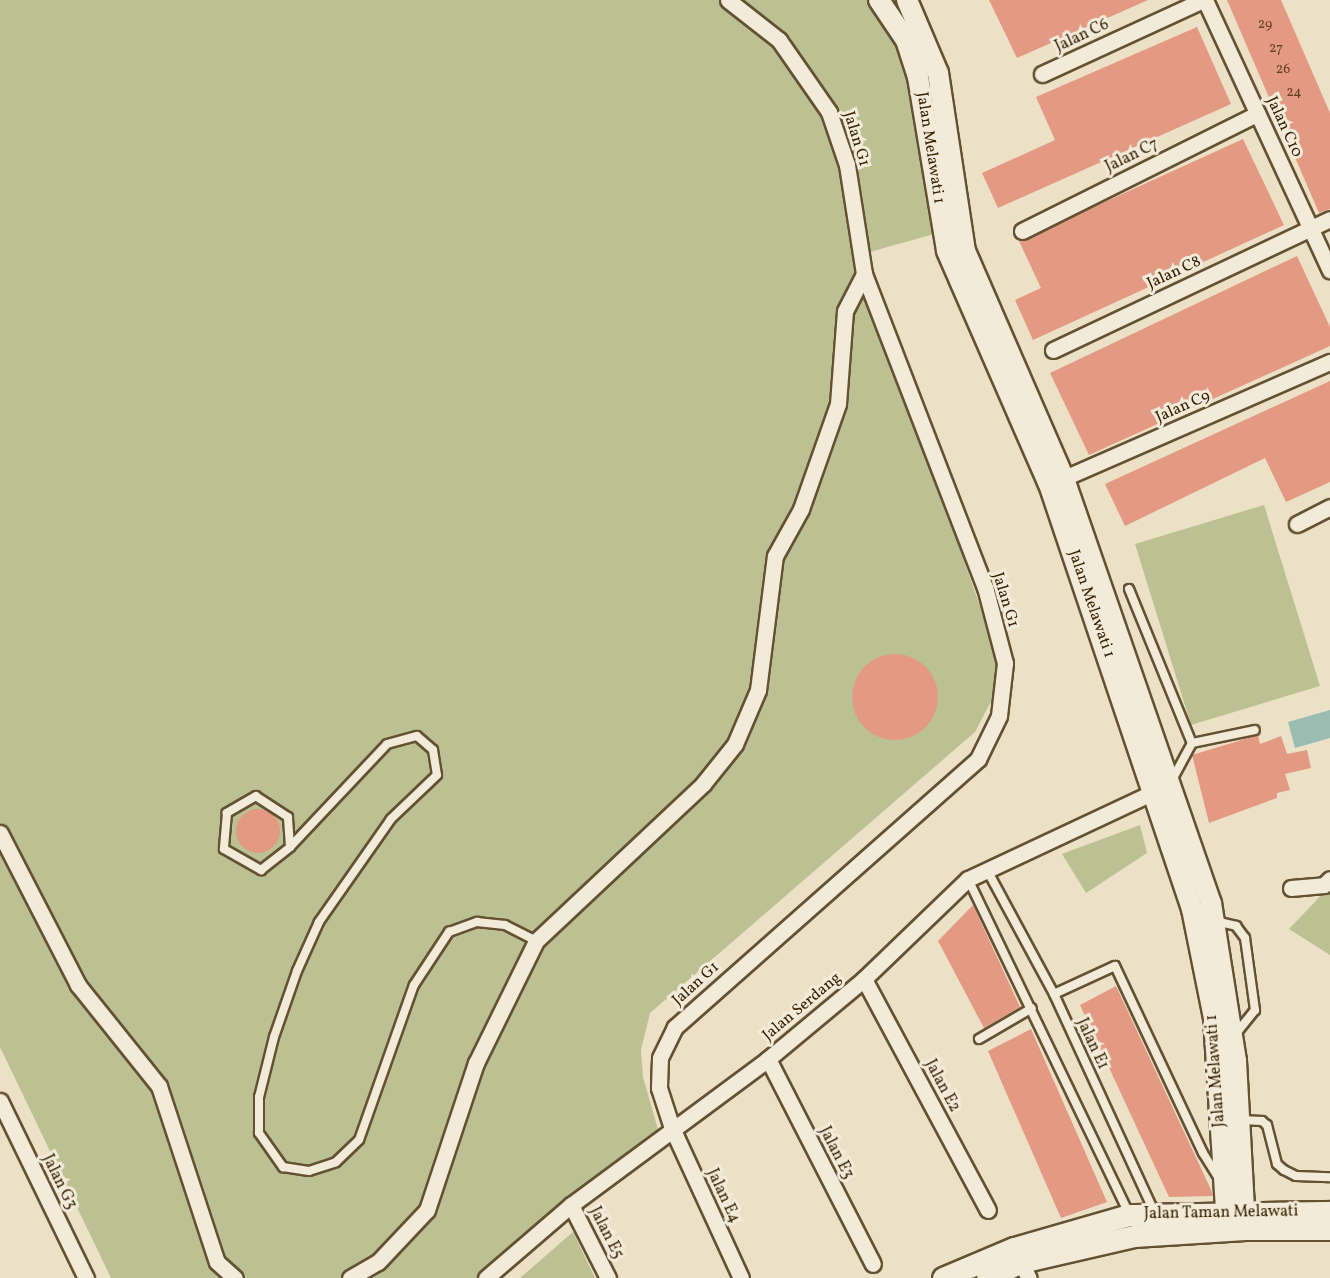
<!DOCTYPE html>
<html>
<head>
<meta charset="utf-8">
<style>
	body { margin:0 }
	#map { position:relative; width:1330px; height:1278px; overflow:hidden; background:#ece0c6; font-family:Vollkorn,serif }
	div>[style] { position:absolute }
	.green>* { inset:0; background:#bbc192 }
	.water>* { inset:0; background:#99bdb1 }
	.building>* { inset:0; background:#e39982 }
	.round { border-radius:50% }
	.roads { filter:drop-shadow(2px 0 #645132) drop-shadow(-2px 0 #645132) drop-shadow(0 2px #645132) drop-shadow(0 -2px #645132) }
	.service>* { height:8px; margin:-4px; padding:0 4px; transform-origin:4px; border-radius:4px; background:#f3ebda }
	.minor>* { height:15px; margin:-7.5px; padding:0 7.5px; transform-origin:7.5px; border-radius:7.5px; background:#f3ebda }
	.tertiary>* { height:20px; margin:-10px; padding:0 10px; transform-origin:10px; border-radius:10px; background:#f3ebda }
	.secondary>* { height:21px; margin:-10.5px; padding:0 10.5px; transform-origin:10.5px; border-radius:10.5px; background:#f3ebda }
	span { translate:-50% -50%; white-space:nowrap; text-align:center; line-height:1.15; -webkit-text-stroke:6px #f3ebda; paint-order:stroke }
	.number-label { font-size:14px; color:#623f21 }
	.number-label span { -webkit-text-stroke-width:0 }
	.street-label { font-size:16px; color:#372101 }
</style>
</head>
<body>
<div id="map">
	<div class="green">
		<div style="clip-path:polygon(0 0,876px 0,894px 22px,945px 231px,866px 253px,874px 305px,994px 646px,997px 690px,975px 732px,650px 1013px,641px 1050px,643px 1077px,659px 1133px,485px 1278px,111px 1278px,0 1047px)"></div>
		<div style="clip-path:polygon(1264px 505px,1320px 686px,1191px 725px,1135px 544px)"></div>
		<div style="clip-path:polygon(1140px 825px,1147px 853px,1086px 893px,1062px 854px)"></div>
		<div style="clip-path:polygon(1330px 886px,1330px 955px,1289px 929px)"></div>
		<div style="clip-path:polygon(573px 1232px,595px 1278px,520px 1278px)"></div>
	</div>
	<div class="water">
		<div style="clip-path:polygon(1330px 710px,1330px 738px,1295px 748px,1288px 722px)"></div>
	</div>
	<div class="building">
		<div style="clip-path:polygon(989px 0,1148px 0,1017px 58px)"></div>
		<div style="clip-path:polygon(1227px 0,1281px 0,1330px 113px,1330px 209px,1319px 213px)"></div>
		<div style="clip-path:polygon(1197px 27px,1231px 104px,998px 208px,982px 173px,1055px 140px,1036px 97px)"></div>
		<div style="clip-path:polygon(1243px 139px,1284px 225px,1033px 340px,1015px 300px,1041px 288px,1019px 241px)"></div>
		<div style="clip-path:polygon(1297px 256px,1330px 327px,1330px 346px,1089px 455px,1050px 373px)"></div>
		<div style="clip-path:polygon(1330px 381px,1330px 482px,1286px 502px,1265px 458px,1125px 526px,1105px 484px)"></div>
		<div class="round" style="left:852px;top:654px;width:86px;height:86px"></div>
		<div style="clip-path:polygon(1258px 735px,1260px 744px,1281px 736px,1287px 754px,1307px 750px,1311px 768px,1285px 774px,1290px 790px,1277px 793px,1277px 798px,1209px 823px,1192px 755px)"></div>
		<div class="round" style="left:236px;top:809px;width:44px;height:44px"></div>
		<div style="clip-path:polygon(973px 905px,1020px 1007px,984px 1028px,938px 941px)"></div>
		<div style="clip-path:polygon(1116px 986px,1213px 1194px,1213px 1196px,1169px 1197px,1080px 1005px)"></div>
		<div style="clip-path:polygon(1031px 1029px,1107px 1202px,1061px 1218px,988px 1051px)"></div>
	</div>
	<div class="roads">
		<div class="service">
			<div style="left:1129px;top:589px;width:166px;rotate:67.8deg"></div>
			<div style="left:1172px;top:780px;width:42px;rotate:-61.6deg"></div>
			<div style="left:1192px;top:743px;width:64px;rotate:-11.7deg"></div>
			<div style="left:290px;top:847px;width:30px;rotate:-94deg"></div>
			<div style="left:288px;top:817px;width:38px;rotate:-147deg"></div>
			<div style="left:256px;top:796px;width:34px;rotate:150deg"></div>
			<div style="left:227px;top:813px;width:36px;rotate:95deg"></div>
			<div style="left:224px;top:849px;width:43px;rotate:29.6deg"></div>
			<div style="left:261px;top:870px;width:37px;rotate:-38deg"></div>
			<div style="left:290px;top:847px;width:141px;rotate:-46.7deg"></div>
			<div style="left:387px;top:744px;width:31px;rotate:-15deg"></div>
			<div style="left:417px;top:736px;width:21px;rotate:41deg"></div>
			<div style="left:433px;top:750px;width:25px;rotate:81deg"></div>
			<div style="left:437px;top:775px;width:64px;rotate:136.3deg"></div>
			<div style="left:391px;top:819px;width:126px;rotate:125deg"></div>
			<div style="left:319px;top:922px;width:54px;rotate:114.2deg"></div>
			<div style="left:297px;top:971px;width:70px;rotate:109.2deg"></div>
			<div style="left:274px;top:1037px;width:62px;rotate:104deg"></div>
			<div style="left:259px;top:1097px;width:36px;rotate:90deg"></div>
			<div style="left:259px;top:1133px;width:42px;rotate:54.8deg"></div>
			<div style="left:283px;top:1167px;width:26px;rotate:9deg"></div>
			<div style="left:309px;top:1171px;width:28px;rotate:-18deg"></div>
			<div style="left:336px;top:1162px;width:32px;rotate:-44deg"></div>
			<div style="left:359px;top:1140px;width:164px;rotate:-70.5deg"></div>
			<div style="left:414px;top:985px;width:64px;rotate:-56.6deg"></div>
			<div style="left:449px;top:932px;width:30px;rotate:-20deg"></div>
			<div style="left:477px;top:922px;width:28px;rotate:6deg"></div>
			<div style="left:505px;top:925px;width:35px;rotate:27deg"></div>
			<div style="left:987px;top:870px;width:141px;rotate:61.6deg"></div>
			<div style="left:1054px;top:994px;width:242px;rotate:65.3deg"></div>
			<div style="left:968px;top:879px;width:372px;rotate:64.3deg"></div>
			<div style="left:1215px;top:921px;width:22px;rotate:13deg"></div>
			<div style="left:1236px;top:926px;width:15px;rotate:53deg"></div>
			<div style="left:1245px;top:938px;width:73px;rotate:82.1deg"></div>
			<div style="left:1255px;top:1010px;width:32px;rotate:129deg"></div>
			<div style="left:1054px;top:994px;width:67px;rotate:-24.7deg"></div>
			<div style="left:1115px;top:966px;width:207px;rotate:64.8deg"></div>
			<div style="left:1203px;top:1153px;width:28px;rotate:58deg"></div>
			<div style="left:979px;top:1039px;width:61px;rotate:-30.3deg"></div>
			<div style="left:1241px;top:1120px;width:21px;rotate:3deg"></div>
			<div style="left:1262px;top:1121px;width:6px;rotate:39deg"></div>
			<div style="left:1267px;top:1125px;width:40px;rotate:75.6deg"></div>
			<div style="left:1277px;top:1164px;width:9px;rotate:41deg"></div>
			<div style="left:1284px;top:1170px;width:13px;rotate:27deg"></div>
			<div style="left:1296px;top:1176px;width:34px;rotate:2deg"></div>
		</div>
		<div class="minor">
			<div style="left:728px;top:0;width:65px;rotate:38.1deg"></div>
			<div style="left:779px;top:40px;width:88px;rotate:55.2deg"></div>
			<div style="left:829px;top:112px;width:56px;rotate:71.2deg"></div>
			<div style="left:847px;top:165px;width:110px;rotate:81.1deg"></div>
			<div style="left:864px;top:274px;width:336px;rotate:68.9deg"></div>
			<div style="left:985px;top:587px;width:79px;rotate:75.3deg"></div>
			<div style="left:1005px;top:663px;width:53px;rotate:96.5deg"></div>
			<div style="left:999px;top:716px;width:48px;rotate:116deg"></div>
			<div style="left:978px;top:759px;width:405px;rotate:138.5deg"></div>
			<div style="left:675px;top:1027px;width:34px;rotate:116deg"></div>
			<div style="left:660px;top:1058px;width:30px;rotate:92deg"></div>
			<div style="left:659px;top:1088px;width:42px;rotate:72deg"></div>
			<div style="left:672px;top:1128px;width:165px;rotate:65.3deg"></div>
			<div style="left:1205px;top:0;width:298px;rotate:65.2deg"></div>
			<div style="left:1042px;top:74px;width:177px;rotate:-24.7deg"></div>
			<div style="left:1022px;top:231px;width:263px;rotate:-26.5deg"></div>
			<div style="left:1053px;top:350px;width:306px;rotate:-25.3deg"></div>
			<div style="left:1055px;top:482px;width:300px;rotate:-23.6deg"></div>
			<div style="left:1297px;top:524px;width:37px;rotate:-27deg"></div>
			<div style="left:0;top:833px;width:171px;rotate:62.8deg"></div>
			<div style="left:78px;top:985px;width:129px;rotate:51.3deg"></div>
			<div style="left:159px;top:1086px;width:185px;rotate:71.8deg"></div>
			<div style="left:217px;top:1262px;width:24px;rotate:42deg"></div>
			<div style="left:1291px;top:888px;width:33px;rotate:-5deg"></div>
			<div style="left:1324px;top:885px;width:8px;rotate:-45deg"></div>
			<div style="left:864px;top:979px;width:262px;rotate:61.8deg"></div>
			<div style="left:768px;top:1059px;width:230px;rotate:62.9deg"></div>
			<div style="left:0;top:1101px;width:197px;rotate:64.1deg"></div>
			<div style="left:571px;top:1205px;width:82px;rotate:63.1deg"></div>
			<div style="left:1016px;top:1253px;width:28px;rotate:63deg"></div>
			<div style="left:350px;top:1278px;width:32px;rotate:-30deg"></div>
			<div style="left:378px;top:1262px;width:71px;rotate:-46.7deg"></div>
			<div style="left:427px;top:1210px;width:155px;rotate:-71.6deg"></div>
			<div style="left:476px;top:1063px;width:136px;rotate:-63.8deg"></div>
			<div style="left:536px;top:941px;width:229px;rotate:-43.2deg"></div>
			<div style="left:703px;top:784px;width:51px;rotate:-51.3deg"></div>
			<div style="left:735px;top:744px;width:59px;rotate:-66.9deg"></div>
			<div style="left:758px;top:690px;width:135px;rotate:-82.8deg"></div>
			<div style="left:775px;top:556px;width:54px;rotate:-61deg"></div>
			<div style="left:801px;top:509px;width:111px;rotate:-70.6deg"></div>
			<div style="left:838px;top:404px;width:93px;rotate:-85.7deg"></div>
			<div style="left:845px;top:311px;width:42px;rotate:-62.8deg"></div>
			<div style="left:486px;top:1278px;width:112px;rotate:-40.7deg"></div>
			<div style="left:571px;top:1205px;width:245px;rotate:-36.5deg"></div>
			<div style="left:768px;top:1059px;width:125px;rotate:-39.8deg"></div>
			<div style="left:864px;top:979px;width:144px;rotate:-43.9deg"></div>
			<div style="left:968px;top:879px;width:214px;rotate:-25.1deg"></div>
		</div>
		<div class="tertiary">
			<div style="left:879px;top:0;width:48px;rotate:56deg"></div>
			<div style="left:906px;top:40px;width:39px;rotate:72deg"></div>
			<div style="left:918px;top:77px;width:176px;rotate:80.5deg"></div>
			<div style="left:947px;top:251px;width:254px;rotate:66.4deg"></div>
			<div style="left:1049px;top:484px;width:448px;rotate:71.4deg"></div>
			<div style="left:1192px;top:909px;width:111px;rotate:78.6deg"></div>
			<div style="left:1214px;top:1018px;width:209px;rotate:86.4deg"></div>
			<div style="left:907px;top:0;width:79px;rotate:67deg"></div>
			<div style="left:938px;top:73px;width:180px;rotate:81.4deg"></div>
			<div style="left:965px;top:251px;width:249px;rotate:66.5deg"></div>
			<div style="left:1064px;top:479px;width:449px;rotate:70.9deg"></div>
			<div style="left:1211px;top:903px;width:160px;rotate:81deg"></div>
			<div style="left:1236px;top:1061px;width:168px;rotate:86.9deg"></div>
		</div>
		<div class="secondary">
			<div style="left:943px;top:1278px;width:77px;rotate:-22.9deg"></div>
			<div style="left:1014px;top:1248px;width:120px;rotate:-16deg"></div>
			<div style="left:1129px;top:1215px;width:201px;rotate:-0.9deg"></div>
			<div style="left:987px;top:1278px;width:38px;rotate:-25deg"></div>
			<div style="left:1021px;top:1262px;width:116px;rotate:-13deg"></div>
			<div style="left:1134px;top:1236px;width:111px;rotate:-3.6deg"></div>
			<div style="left:1245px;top:1229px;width:85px"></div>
		</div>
	</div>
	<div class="number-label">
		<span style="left:1265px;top:25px">29</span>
		<span style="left:1276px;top:49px">27</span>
		<span style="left:1283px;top:70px">26</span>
		<span style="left:1294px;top:93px">24</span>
	</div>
	<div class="street-label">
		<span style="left:1082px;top:36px;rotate:-25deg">Jalan C6</span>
		<span style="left:1284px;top:127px;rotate:65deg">Jalan C10</span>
		<span style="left:856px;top:139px;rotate:73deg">Jalan G1</span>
		<span style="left:930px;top:148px;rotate:81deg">Jalan Melawati 1</span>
		<span style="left:1132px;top:156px;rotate:-26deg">Jalan C7</span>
		<span style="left:1174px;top:273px;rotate:-25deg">Jalan C8</span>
		<span style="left:1183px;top:407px;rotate:-24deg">Jalan C9</span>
		<span style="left:1005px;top:600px;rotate:73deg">Jalan G1</span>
		<span style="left:1091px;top:604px;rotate:71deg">Jalan Melawati 1</span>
		<span style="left:696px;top:984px;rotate:-42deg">Jalan G1</span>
		<span style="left:802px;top:1007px;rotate:-40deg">Jalan Serdang</span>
		<span style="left:1092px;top:1044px;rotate:65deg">Jalan E1</span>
		<span style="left:1216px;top:1071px;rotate:-94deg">Jalan Melawati 1</span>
		<span style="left:942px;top:1086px;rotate:62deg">Jalan E2</span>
		<span style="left:836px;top:1153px;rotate:63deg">Jalan E3</span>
		<span style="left:59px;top:1182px;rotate:64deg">Jalan G3</span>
		<span style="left:723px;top:1196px;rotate:65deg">Jalan E4</span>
		<span style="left:1221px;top:1213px;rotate:-1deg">Jalan Taman Melawati</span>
		<span style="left:606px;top:1233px;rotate:63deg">Jalan E5</span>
	</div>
</div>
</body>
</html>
